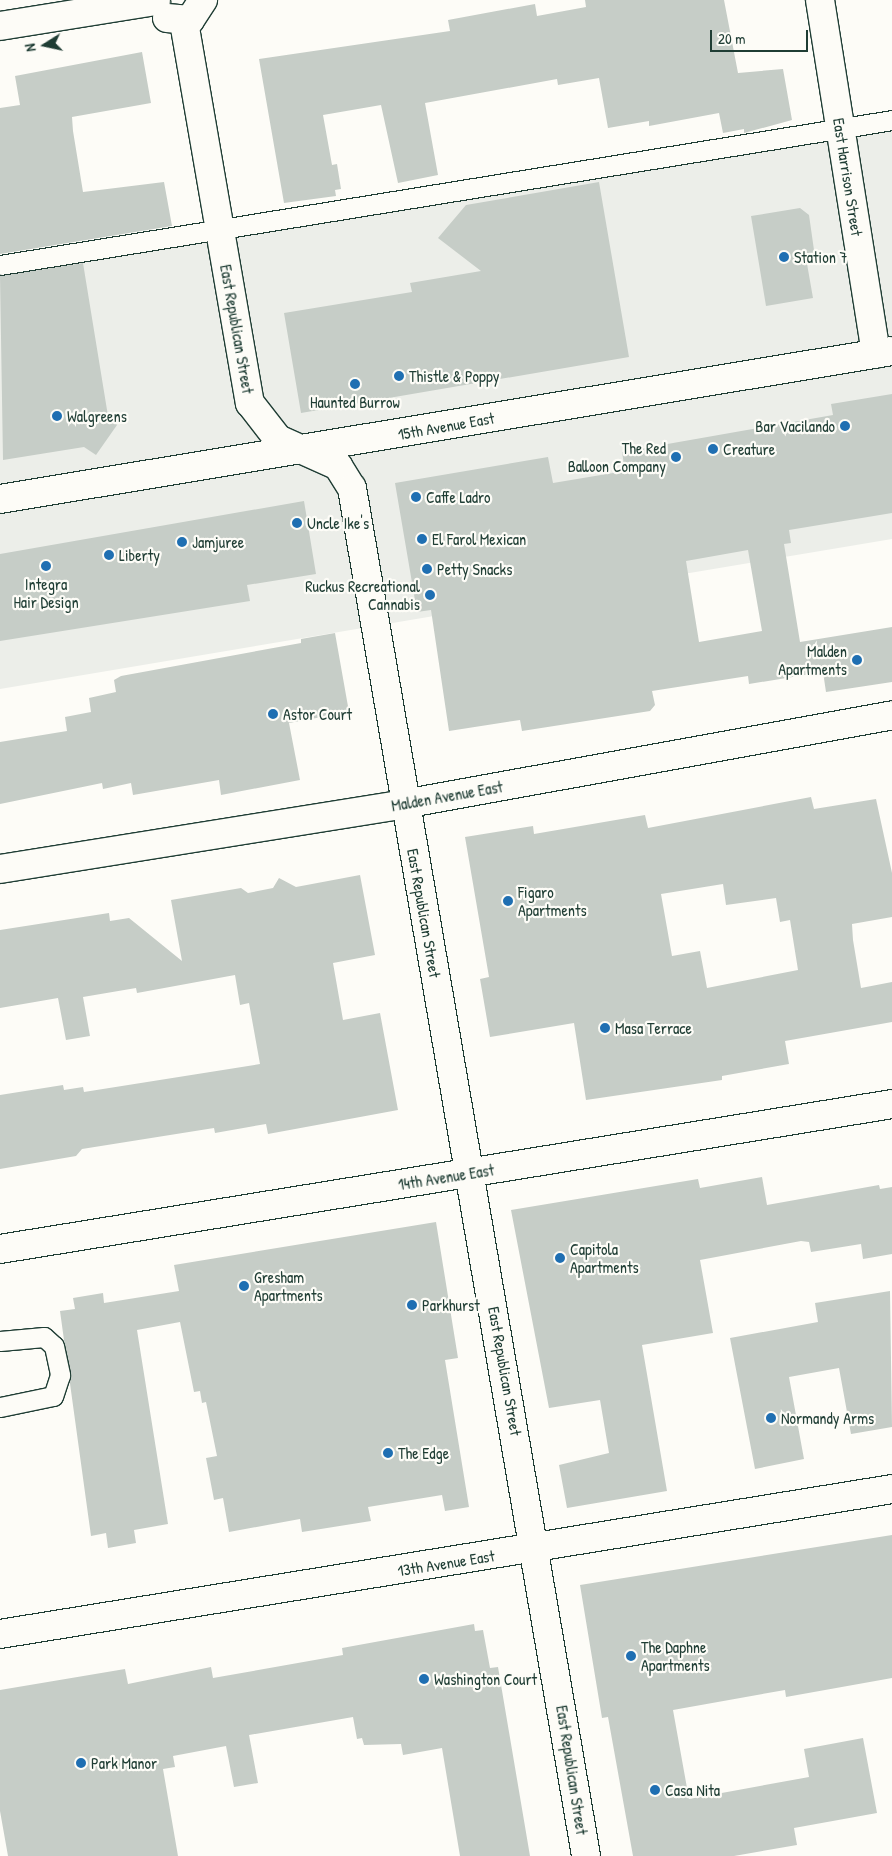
<!DOCTYPE html>
<html>
<head>
<meta charset="utf-8">
<style>
	body { margin:0 }
	#map { position:relative; width:892px; height:1856px; overflow:hidden; background:#fdfcf7; font-family:"Patrick Hand",sans-serif }
	div>[style] { position:absolute }
	.built>* { inset:0; background:#eceee9 }
	.building>* { inset:0; background:#c6cdc7 }
	.roads { filter:drop-shadow(1px 0 #1f3d34) drop-shadow(-1px 0 #1f3d34) drop-shadow(0 1px #1f3d34) drop-shadow(0 -1px #1f3d34) }
	.lane>* { height:19px; margin:-9.5px; padding:0 9.5px; transform-origin:9.5px; border-radius:9.5px; background:#fdfcf7 }
	.street>* { height:28px; margin:-14px; padding:0 14px; transform-origin:14px; border-radius:14px; background:#fdfcf7 }
	.secondary>* { height:28px; margin:-14px; padding:0 14px; transform-origin:14px; border-radius:14px; background:#fdfcf7 }
	.dots>* { width:14px; height:14px; translate:-50% -50%; box-sizing:border-box; border:2px solid #fdfcf7; border-radius:50% }
	span { translate:-50% -50%; white-space:nowrap; text-align:center; line-height:1.15; -webkit-text-stroke:4.5px #fdfcf7; paint-order:stroke }
	.street-label { font-size:16px; color:#1f3d34 }
	.poi-label { font-size:16px; color:#1f3d34 }
	.left { translate:0 -50%; text-align:left }
	.right { translate:-100% -50%; text-align:right }
	.north { position:absolute; left:20px; top:20px; width:50px; height:50px; -webkit-text-stroke:4px #fdfcf7; paint-order:stroke; rotate:260deg; font-size:14px; font-weight:700; line-height:20px; text-align:center; color:#1f3d34 }
	.north::after { content:''; display:block; margin:auto; width:18px; height:22px; background:#1f3d34; clip-path:polygon(50% 0,100% 100%,50% 72%,0 100%) }
	.scale { position:absolute; left:710px; top:30px; width:98px; height:22px; box-sizing:border-box; border:2px solid #1f3d34; border-top:0; padding-left:6px; font-size:15px; line-height:18px; white-space:nowrap; color:#1f3d34; -webkit-text-stroke:4px #fdfcf7; paint-order:stroke }
</style>
</head>
<body>
<div id="map">
	<div class="built">
		<div style="clip-path:polygon(892px 128px,892px 539px,0 689px,0 271px)"></div>
	</div>
	<div class="building">
		<div style="clip-path:polygon(585px 0,724px 0,738px 73px,783px 69px,792px 120px,744px 133px,744px 129px,723px 133px,719px 113px,649px 126px,649px 121px,608px 128px,599px 78px,558px 85px,557px 79px,425px 103px,438px 175px,398px 183px,381px 105px,323px 115px,332px 165px,337px 164px,341px 189px,335px 190px,336px 196px,284px 203px,259px 59px,450px 31px,448px 20px,535px 4px,537px 16px,586px 7px)"></div>
		<div style="clip-path:polygon(142px 52px,151px 103px,72px 117px,73px 131px,83px 192px,164px 182px,172px 226px,0 254px,0 108px,20px 105px,15px 76px)"></div>
		<div style="clip-path:polygon(599px 182px,629px 357px,301px 413px,284px 313px,412px 292px,410px 283px,481px 271px,438px 238px,466px 205px)"></div>
		<div style="clip-path:polygon(800px 208px,809px 215px,815px 257px,806px 258px,813px 298px,766px 306px,751px 216px)"></div>
		<div style="clip-path:polygon(83px 263px,108px 416px,117px 425px,96px 455px,84px 447px,3px 460px,0 276px)"></div>
		<div style="clip-path:polygon(evenodd,892px 394px,892px 513px,789px 530px,791px 543px,784px 544px,800px 642px,892px 627px,892px 682px,826px 692px,823px 672px,749px 684px,748px 676px,652px 691px,655px 705px,650px 711px,522px 731px,520px 720px,449px 731px,431px 610px,417px 612px,395px 483px,548px 457px,553px 483px,625px 471px,622px 452px,833px 415px,831px 404px,892px 394px,748px 550px,762px 631px,699px 642px,686px 561px,748px 550px)"></div>
		<div style="clip-path:polygon(304px 501px,316px 574px,247px 585px,250px 601px,0 641px,0 554px)"></div>
		<div style="clip-path:polygon(335px 633px,349px 712px,289px 723px,300px 780px,221px 795px,219px 780px,133px 795px,131px 783px,103px 789px,102px 783px,0 804px,0 742px,67px 731px,65px 717px,91px 712px,89px 698px,116px 692px,114px 680px,121px 676px,301px 643px,301px 639px)"></div>
		<div style="clip-path:polygon(evenodd,811px 797px,814px 809px,876px 799px,892px 873px,892px 917px,852px 924px,853px 940px,861px 988px,892px 982px,892px 1022px,785px 1041px,789px 1064px,722px 1076px,722px 1080px,586px 1100px,574px 1023px,490px 1037px,480px 979px,489px 977px,465px 837px,533px 826px,534px 834px,645px 815px,648px 828px,811px 797px,723px 884px,726px 905px,776px 898px,780px 922px,790px 920px,798px 970px,707px 988px,700px 951px,672px 956px,661px 894px,723px 884px)"></div>
		<div style="clip-path:polygon(360px 875px,375px 955px,333px 963px,343px 1020px,380px 1013px,398px 1110px,268px 1134px,266px 1124px,215px 1133px,214px 1128px,82px 1149px,76px 1156px,0 1169px,0 1095px,63px 1085px,64px 1090px,83px 1087px,84px 1092px,260px 1064px,249px 1003px,240px 1005px,235px 975px,137px 993px,136px 988px,83px 997px,90px 1036px,66px 1040px,58px 998px,0 1008px,0 930px,109px 913px,110px 921px,129px 918px,182px 961px,171px 900px,241px 888px,248px 893px,273px 888px,279px 878px,296px 887px)"></div>
		<div style="clip-path:polygon(762px 1177px,767px 1205px,879px 1185px,880px 1189px,892px 1187px,892px 1254px,863px 1259px,861px 1244px,811px 1252px,809px 1242px,801px 1241px,700px 1260px,713px 1333px,642px 1345px,667px 1491px,567px 1508px,559px 1465px,609px 1453px,600px 1400px,549px 1408px,511px 1210px,698px 1179px,700px 1188px)"></div>
		<div style="clip-path:polygon(436px 1222px,458px 1358px,445px 1360px,469px 1507px,445px 1511px,442px 1495px,368px 1507px,371px 1521px,302px 1532px,300px 1519px,229px 1532px,223px 1498px,214px 1500px,206px 1458px,217px 1456px,206px 1402px,202px 1403px,200px 1391px,194px 1392px,180px 1322px,137px 1330px,168px 1524px,134px 1530px,136px 1543px,108px 1548px,106px 1533px,91px 1536px,60px 1311px,75px 1309px,73px 1298px,103px 1293px,104px 1303px,179px 1291px,174px 1265px)"></div>
		<div style="clip-path:polygon(890px 1291px,892px 1427px,851px 1434px,839px 1368px,789px 1377px,804px 1459px,755px 1469px,730px 1338px,818px 1322px,815px 1303px)"></div>
		<div style="clip-path:polygon(892px 1535px,892px 1678px,786px 1697px,785px 1690px,673px 1710px,689px 1799px,809px 1777px,804px 1749px,863px 1738px,877px 1813px,794px 1828px,797px 1845px,734px 1856px,633px 1856px,608px 1717px,602px 1718px,580px 1585px)"></div>
		<div style="clip-path:polygon(474px 1624px,475px 1631px,483px 1630px,490px 1668px,498px 1667px,530px 1856px,460px 1856px,442px 1748px,403px 1755px,401px 1744px,364px 1745px,362px 1738px,357px 1739px,353px 1717px,249px 1735px,258px 1783px,234px 1787px,226px 1746px,173px 1756px,175px 1767px,163px 1769px,178px 1856px,8px 1856px,0 1811px,0 1690px,125px 1669px,128px 1684px,211px 1667px,213px 1678px,343px 1655px,342px 1648px)"></div>
	</div>
	<div class="roads">
		<div class="lane">
			<div style="left:0;top:265px;width:904px;rotate:-9.23deg"></div>
			<div style="left:0;top:1341px;width:44px;rotate:-5.2deg"></div>
			<div style="left:44px;top:1337px;width:13px;rotate:42deg"></div>
			<div style="left:54px;top:1346px;width:30px;rotate:78deg"></div>
			<div style="left:60px;top:1375px;width:22px;rotate:108deg"></div>
			<div style="left:53px;top:1396px;width:54px;rotate:168.3deg"></div>
		</div>
		<div class="street">
			<div style="left:820px;top:0;width:358px;rotate:81deg"></div>
			<div style="left:167px;top:18px;width:23px;rotate:5deg"></div>
			<div style="left:190px;top:20px;width:24px;rotate:-57deg"></div>
			<div style="left:184px;top:22px;width:387px;rotate:80.2deg"></div>
			<div style="left:250px;top:403px;width:46px;rotate:52.1deg"></div>
			<div style="left:278px;top:439px;width:66px;rotate:24.2deg"></div>
			<div style="left:338px;top:466px;width:26px;rotate:58deg"></div>
			<div style="left:352px;top:488px;width:1388px;rotate:80.29deg"></div>
			<div style="left:0;top:26px;width:158px;rotate:-9.1deg"></div>
			<div style="left:0;top:869px;width:409px;rotate:-9.1deg"></div>
			<div style="left:404px;top:804px;width:496px;rotate:-10.3deg"></div>
			<div style="left:0;top:1249px;width:904px;rotate:-9.23deg"></div>
			<div style="left:0;top:1634px;width:904px;rotate:-9.23deg"></div>
		</div>
		<div class="secondary">
			<div style="left:0;top:499px;width:904px;rotate:-9.42deg"></div>
		</div>
	</div>
	<div class="dots">
		<div style="left:784px;top:257px;background:#1f6fb2"></div>
		<div style="left:399px;top:376px;background:#1f6fb2"></div>
		<div style="left:355px;top:384px;background:#1f6fb2"></div>
		<div style="left:57px;top:416px;background:#1f6fb2"></div>
		<div style="left:845px;top:426px;background:#1f6fb2"></div>
		<div style="left:713px;top:449px;background:#1f6fb2"></div>
		<div style="left:676px;top:457px;background:#1f6fb2"></div>
		<div style="left:416px;top:497px;background:#1f6fb2"></div>
		<div style="left:297px;top:523px;background:#1f6fb2"></div>
		<div style="left:422px;top:539px;background:#1f6fb2"></div>
		<div style="left:182px;top:542px;background:#1f6fb2"></div>
		<div style="left:109px;top:555px;background:#1f6fb2"></div>
		<div style="left:46px;top:566px;background:#1f6fb2"></div>
		<div style="left:427px;top:569px;background:#1f6fb2"></div>
		<div style="left:430px;top:595px;background:#1f6fb2"></div>
		<div style="left:857px;top:660px;background:#1f6fb2"></div>
		<div style="left:273px;top:714px;background:#1f6fb2"></div>
		<div style="left:508px;top:901px;background:#1f6fb2"></div>
		<div style="left:605px;top:1028px;background:#1f6fb2"></div>
		<div style="left:560px;top:1258px;background:#1f6fb2"></div>
		<div style="left:244px;top:1286px;background:#1f6fb2"></div>
		<div style="left:412px;top:1305px;background:#1f6fb2"></div>
		<div style="left:771px;top:1418px;background:#1f6fb2"></div>
		<div style="left:388px;top:1453px;background:#1f6fb2"></div>
		<div style="left:631px;top:1656px;background:#1f6fb2"></div>
		<div style="left:424px;top:1679px;background:#1f6fb2"></div>
		<div style="left:81px;top:1763px;background:#1f6fb2"></div>
		<div style="left:655px;top:1790px;background:#1f6fb2"></div>
	</div>
	<div class="street-label">
		<span style="left:848px;top:177px;rotate:81deg">East Harrison Street</span>
		<span style="left:237px;top:329px;rotate:80deg">East Republican Street</span>
		<span style="left:446px;top:426px;rotate:-10deg">15th Avenue East</span>
		<span style="left:447px;top:796px;rotate:-10deg">Malden Avenue East</span>
		<span style="left:424px;top:913px;rotate:80deg">East Republican Street</span>
		<span style="left:446px;top:1177px;rotate:-9deg">14th Avenue East</span>
		<span style="left:505px;top:1371px;rotate:80deg">East Republican Street</span>
		<span style="left:446px;top:1563px;rotate:-9deg">13th Avenue East</span>
		<span style="left:572px;top:1770px;rotate:81deg">East Republican Street</span>
	</div>
	<div class="poi-label">
		<span class="left" style="left:794px;top:257px">Station 7</span>
		<span class="left" style="left:409px;top:376px">Thistle &amp; Poppy</span>
		<span style="left:355px;top:402px">Haunted Burrow</span>
		<span class="left" style="left:67px;top:416px">Walgreens</span>
		<span class="right" style="left:835px;top:426px">Bar Vacilando</span>
		<span class="right" style="left:666px;top:457px">The Red<br>Balloon Company</span>
		<span class="left" style="left:723px;top:449px">Creature</span>
		<span class="left" style="left:426px;top:497px">Caffe Ladro</span>
		<span class="left" style="left:307px;top:523px">Uncle Ike's</span>
		<span class="left" style="left:432px;top:539px">El Farol Mexican</span>
		<span class="left" style="left:192px;top:542px">Jamjuree</span>
		<span class="left" style="left:119px;top:555px">Liberty</span>
		<span class="left" style="left:437px;top:569px">Petty Snacks</span>
		<span style="left:46px;top:593px">Integra<br>Hair Design</span>
		<span class="right" style="left:420px;top:595px">Ruckus Recreational<br>Cannabis</span>
		<span class="right" style="left:847px;top:660px">Malden<br>Apartments</span>
		<span class="left" style="left:283px;top:714px">Astor Court</span>
		<span class="left" style="left:518px;top:901px">Figaro<br>Apartments</span>
		<span class="left" style="left:615px;top:1028px">Masa Terrace</span>
		<span class="left" style="left:570px;top:1258px">Capitola<br>Apartments</span>
		<span class="left" style="left:254px;top:1286px">Gresham<br>Apartments</span>
		<span class="left" style="left:422px;top:1305px">Parkhurst</span>
		<span class="left" style="left:781px;top:1418px">Normandy Arms</span>
		<span class="left" style="left:398px;top:1453px">The Edge</span>
		<span class="left" style="left:641px;top:1656px">The Daphne<br>Apartments</span>
		<span class="left" style="left:434px;top:1679px">Washington Court</span>
		<span class="left" style="left:91px;top:1763px">Park Manor</span>
		<span class="left" style="left:665px;top:1790px">Casa Nita</span>
	</div>
	<div class="north">N</div>
	<div class="scale">20 m</div>
</div>
</body>
</html>
